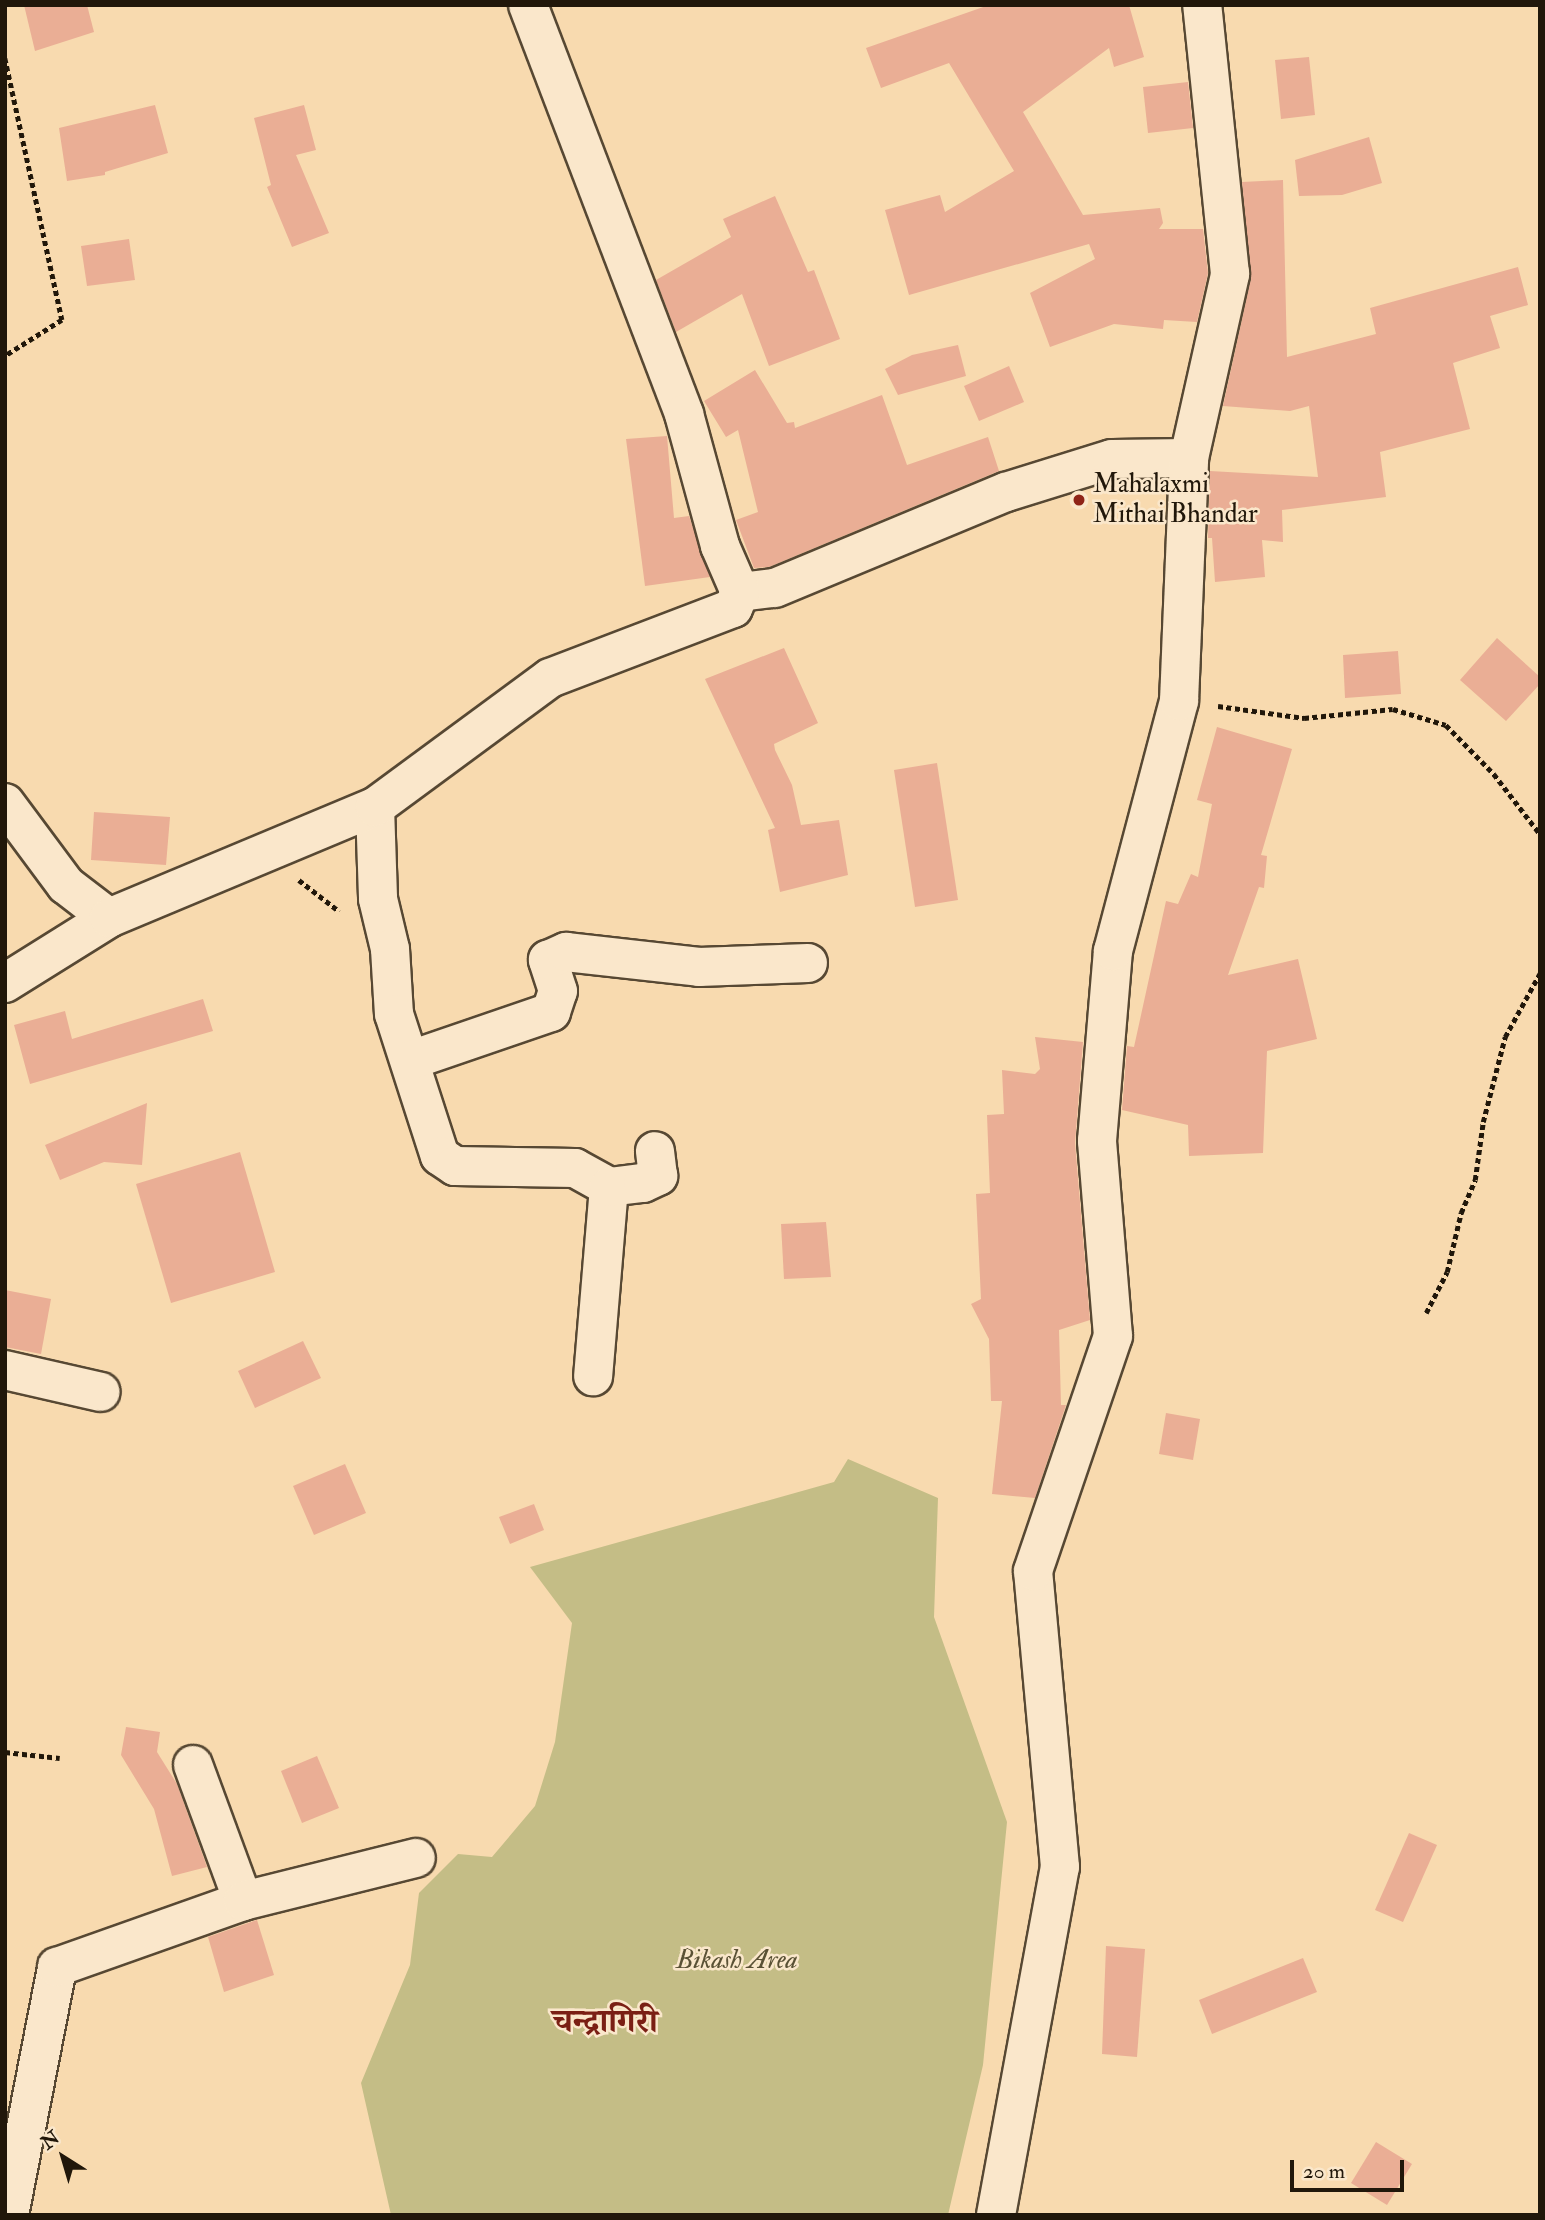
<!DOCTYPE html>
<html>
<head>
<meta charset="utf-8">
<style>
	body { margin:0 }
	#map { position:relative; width:1545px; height:2220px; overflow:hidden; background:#f8daaf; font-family:"IM FELL Double Pica","Noto Serif Devanagari",serif }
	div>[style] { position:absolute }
	.green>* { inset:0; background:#c4bd86 }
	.building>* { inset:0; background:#eaae95 }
	.path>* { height:4.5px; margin-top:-2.25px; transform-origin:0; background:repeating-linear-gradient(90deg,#21170a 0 5px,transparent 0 8.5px) }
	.roads { filter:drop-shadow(2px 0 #574833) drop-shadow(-2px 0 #574833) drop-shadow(0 2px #574833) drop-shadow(0 -2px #574833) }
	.minor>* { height:38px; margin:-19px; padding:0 19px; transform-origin:19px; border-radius:19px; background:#fae7cb }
	.dots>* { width:19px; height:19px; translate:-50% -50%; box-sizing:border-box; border:4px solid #fae7cb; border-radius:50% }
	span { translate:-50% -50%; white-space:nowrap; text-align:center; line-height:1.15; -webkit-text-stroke:5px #fae7cb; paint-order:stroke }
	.poi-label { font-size:26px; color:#21170a }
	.left { translate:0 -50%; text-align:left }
	.park-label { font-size:26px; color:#5a5135; font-style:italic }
	.district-label { font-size:33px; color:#7a1f14; font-weight:700 }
	.frame { position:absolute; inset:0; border:7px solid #21170a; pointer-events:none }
	.north { position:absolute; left:28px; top:2122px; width:70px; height:70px; -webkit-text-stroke:5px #fae7cb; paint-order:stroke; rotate:323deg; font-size:19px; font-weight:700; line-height:28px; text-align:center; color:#21170a }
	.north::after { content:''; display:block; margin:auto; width:24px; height:32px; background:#21170a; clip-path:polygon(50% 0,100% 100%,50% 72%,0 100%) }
	.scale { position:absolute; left:1290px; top:2160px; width:114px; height:32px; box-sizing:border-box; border:4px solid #21170a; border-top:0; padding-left:9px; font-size:21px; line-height:24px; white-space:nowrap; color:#21170a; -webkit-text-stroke:5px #fae7cb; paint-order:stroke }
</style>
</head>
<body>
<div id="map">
	<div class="green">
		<div style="clip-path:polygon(848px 1459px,938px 1498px,934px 1617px,1007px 1822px,983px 2065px,948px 2215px,391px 2215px,361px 2083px,410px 1965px,419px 1893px,458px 1854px,492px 1857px,535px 1806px,555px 1742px,572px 1623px,530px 1567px,834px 1482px)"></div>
	</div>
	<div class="building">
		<div style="clip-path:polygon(24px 5px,87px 5px,94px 32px,35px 51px)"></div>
		<div style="clip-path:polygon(989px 5px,1129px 5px,1144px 57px,1114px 67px,1109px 48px,1023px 112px,1083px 215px,1160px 208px,1163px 223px,1159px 229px,1203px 229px,1208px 273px,1197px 322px,1164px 320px,1163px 329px,1114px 324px,1050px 347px,1030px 293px,1095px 259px,1089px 244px,909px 295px,885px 210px,940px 195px,945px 212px,1014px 171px,949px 63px,881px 88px,866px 48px)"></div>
		<div style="clip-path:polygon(1309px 57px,1315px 115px,1281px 119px,1275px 60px)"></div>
		<div style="clip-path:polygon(1188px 82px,1193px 128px,1148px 133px,1143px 87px)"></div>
		<div style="clip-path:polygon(155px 105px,168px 153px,105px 172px,105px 175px,67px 181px,59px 128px)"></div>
		<div style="clip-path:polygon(304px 105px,316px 150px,296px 155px,329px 233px,292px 247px,267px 187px,271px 185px,254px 118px)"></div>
		<div style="clip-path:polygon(1369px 137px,1382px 183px,1342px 195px,1299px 196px,1295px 160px)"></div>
		<div style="clip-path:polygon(1283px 180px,1287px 357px,1376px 334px,1370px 308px,1518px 267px,1528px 305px,1490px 316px,1500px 348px,1453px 363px,1470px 429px,1380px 452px,1386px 497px,1282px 510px,1283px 542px,1262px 540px,1265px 577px,1215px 582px,1212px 538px,1208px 538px,1210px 471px,1318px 477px,1309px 406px,1290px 411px,1223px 406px,1251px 278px,1242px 182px)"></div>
		<div style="clip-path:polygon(775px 196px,808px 272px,814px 270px,840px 339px,769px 366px,742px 294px,676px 332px,656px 280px,731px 237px,723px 219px)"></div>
		<div style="clip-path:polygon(129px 239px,135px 280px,87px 286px,81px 246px)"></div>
		<div style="clip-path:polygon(958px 345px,966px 376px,898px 395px,885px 369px,912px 355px)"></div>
		<div style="clip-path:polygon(1009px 366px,1024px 402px,979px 421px,964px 386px)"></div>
		<div style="clip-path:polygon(755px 370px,787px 423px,794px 422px,795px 428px,882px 395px,907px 465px,988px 437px,999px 471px,769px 567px,754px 568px,736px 520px,758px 512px,738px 430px,726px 437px,704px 401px)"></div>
		<div style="clip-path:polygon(667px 436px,674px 518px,689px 516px,710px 577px,645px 586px,626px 439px)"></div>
		<div style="clip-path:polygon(1497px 638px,1540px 677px,1540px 684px,1506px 721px,1460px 680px)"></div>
		<div style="clip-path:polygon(784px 648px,818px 723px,774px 744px,775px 750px,792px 785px,801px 825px,839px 820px,848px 875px,780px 892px,768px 830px,775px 828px,705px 679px)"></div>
		<div style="clip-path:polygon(1398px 651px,1401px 694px,1345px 698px,1343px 655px)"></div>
		<div style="clip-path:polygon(1217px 727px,1292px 749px,1261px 855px,1267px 856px,1264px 888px,1259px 887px,1228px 975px,1298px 959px,1317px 1039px,1267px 1051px,1263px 1153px,1189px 1156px,1188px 1125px,1122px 1110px,1127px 1046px,1134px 1047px,1166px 901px,1178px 904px,1191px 874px,1198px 877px,1212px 804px,1197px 800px)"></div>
		<div style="clip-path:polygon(937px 763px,958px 900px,915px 907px,894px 770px)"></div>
		<div style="clip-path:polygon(94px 812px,170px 817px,166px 865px,91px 860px)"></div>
		<div style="clip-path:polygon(203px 999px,213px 1031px,30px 1084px,14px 1025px,65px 1011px,72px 1039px)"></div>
		<div style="clip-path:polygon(1035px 1037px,1083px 1042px,1075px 1143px,1090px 1320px,1059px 1330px,1061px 1405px,1066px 1405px,1035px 1498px,992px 1494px,1002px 1401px,991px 1401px,989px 1339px,971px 1304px,981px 1299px,976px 1194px,990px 1193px,987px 1115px,1004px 1114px,1002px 1070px,1035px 1074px,1040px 1069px)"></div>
		<div style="clip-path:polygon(147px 1103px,142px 1165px,104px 1162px,60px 1180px,45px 1145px)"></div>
		<div style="clip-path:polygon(240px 1152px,275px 1272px,171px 1303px,136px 1184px)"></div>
		<div style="clip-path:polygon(826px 1222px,831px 1277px,784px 1279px,781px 1224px)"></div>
		<div style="clip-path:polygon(5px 1290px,51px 1299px,41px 1354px,5px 1347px)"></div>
		<div style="clip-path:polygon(303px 1341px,321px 1378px,255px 1408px,238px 1371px)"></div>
		<div style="clip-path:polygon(1166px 1413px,1200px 1419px,1193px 1460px,1159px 1454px)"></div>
		<div style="clip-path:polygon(345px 1464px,366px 1513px,314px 1535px,293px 1486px)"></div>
		<div style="clip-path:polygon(534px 1504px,544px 1530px,510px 1544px,499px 1517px)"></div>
		<div style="clip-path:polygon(126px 1727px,160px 1732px,157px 1752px,177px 1784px,207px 1867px,172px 1876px,154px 1809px,121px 1755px)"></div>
		<div style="clip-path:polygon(317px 1756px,339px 1808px,302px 1823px,281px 1771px)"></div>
		<div style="clip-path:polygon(1409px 1833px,1437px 1845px,1403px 1922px,1375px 1910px)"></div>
		<div style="clip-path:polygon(257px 1920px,274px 1975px,224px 1992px,208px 1937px)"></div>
		<div style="clip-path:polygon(1106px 1946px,1145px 1949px,1137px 2057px,1102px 2054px)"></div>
		<div style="clip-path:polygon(1303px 1958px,1317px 1992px,1212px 2034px,1199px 2000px)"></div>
		<div style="clip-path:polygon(1376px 2142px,1412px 2164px,1387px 2205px,1351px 2183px)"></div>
	</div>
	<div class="path">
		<div style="left:5px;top:58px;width:268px;rotate:77.7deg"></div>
		<div style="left:62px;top:320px;width:67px;rotate:147.7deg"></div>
		<div style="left:1218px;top:706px;width:87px;rotate:7.9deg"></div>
		<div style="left:1304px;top:718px;width:89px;rotate:-5.8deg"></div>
		<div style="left:1393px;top:709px;width:55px;rotate:16.8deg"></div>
		<div style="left:1446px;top:725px;width:69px;rotate:45.6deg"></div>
		<div style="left:1494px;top:774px;width:76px;rotate:52.5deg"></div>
		<div style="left:299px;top:880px;width:51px;rotate:37.8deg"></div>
		<div style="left:1426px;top:1313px;width:46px;rotate:-62.9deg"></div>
		<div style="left:1447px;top:1272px;width:61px;rotate:-76.7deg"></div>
		<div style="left:1461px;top:1213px;width:36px;rotate:-67deg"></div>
		<div style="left:1475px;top:1180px;width:59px;rotate:-82.1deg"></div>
		<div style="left:1483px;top:1122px;width:88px;rotate:-75.5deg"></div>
		<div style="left:1505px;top:1037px;width:73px;rotate:-61.3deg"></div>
		<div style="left:5px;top:1752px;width:55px;rotate:6.2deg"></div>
	</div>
	<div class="roads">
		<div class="minor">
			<div style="left:528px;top:5px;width:438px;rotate:69.1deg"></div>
			<div style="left:684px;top:414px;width:137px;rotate:74.7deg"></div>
			<div style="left:720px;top:546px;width:50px;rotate:66.5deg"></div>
			<div style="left:740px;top:592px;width:35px;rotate:-7deg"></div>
			<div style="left:775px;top:588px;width:250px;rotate:-22.6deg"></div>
			<div style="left:1006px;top:492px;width:111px;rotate:-17.3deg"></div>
			<div style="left:1112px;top:459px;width:77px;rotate:-0.7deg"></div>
			<div style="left:5px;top:803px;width:102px;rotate:53.4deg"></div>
			<div style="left:66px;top:885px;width:54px;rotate:37.5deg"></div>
			<div style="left:375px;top:807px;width:92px;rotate:88.1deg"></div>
			<div style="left:378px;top:899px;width:51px;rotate:76.5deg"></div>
			<div style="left:390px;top:949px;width:65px;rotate:86.5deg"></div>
			<div style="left:394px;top:1014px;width:149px;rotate:72.1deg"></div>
			<div style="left:440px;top:1156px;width:18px;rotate:34deg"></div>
			<div style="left:455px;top:1166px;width:120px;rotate:1deg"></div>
			<div style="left:575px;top:1168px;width:39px;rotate:29deg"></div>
			<div style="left:609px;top:1187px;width:190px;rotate:94.8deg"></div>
			<div style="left:5px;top:983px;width:123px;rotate:-32deg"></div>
			<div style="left:109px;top:918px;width:288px;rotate:-22.7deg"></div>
			<div style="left:375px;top:807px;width:217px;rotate:-36.4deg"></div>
			<div style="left:550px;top:678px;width:196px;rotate:-20.9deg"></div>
			<div style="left:733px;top:608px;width:17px;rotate:-66deg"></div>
			<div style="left:411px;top:1060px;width:148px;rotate:-18.9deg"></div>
			<div style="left:551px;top:1012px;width:22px;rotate:-72deg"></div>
			<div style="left:558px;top:991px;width:33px;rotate:-108deg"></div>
			<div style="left:548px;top:960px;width:20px;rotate:-24deg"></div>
			<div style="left:566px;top:952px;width:134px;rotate:6.4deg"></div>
			<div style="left:699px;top:967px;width:109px;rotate:-2.1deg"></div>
			<div style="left:609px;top:1187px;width:34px;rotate:-7deg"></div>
			<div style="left:643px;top:1183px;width:17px;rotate:-25deg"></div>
			<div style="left:658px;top:1176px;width:25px;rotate:-97deg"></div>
			<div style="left:5px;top:1370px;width:98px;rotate:12.9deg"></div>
			<div style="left:193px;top:1765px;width:145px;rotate:69.8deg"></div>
			<div style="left:9px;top:2215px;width:253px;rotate:-79deg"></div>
			<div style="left:57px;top:1967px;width:197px;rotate:-19.5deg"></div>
			<div style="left:243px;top:1901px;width:178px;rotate:-14deg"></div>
			<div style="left:996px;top:2215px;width:354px;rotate:-79.6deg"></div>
			<div style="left:1060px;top:1867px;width:297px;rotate:-95.2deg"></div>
			<div style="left:1033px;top:1571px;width:248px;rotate:-71.2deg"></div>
			<div style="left:1113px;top:1336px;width:196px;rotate:-94.7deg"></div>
			<div style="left:1097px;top:1141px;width:191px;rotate:-85.2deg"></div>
			<div style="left:1113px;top:951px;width:259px;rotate:-75.2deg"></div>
			<div style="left:1179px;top:701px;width:243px;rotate:-87.6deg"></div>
			<div style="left:1189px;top:458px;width:189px;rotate:-77.4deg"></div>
			<div style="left:1230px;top:274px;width:270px;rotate:-95.9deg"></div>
		</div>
	</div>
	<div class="dots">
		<div style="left:1079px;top:500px;background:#8f2418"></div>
	</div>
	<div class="poi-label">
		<span class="left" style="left:1093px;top:500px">Mahalaxmi<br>Mithai Bhandar</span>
	</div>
	<div class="park-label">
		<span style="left:737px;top:1961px">Bikash Area</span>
	</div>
	<div class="district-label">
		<span style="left:605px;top:2022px">चन्द्रागिरी</span>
	</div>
	<div class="frame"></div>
	<div class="north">N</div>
	<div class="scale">20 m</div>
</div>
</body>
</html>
